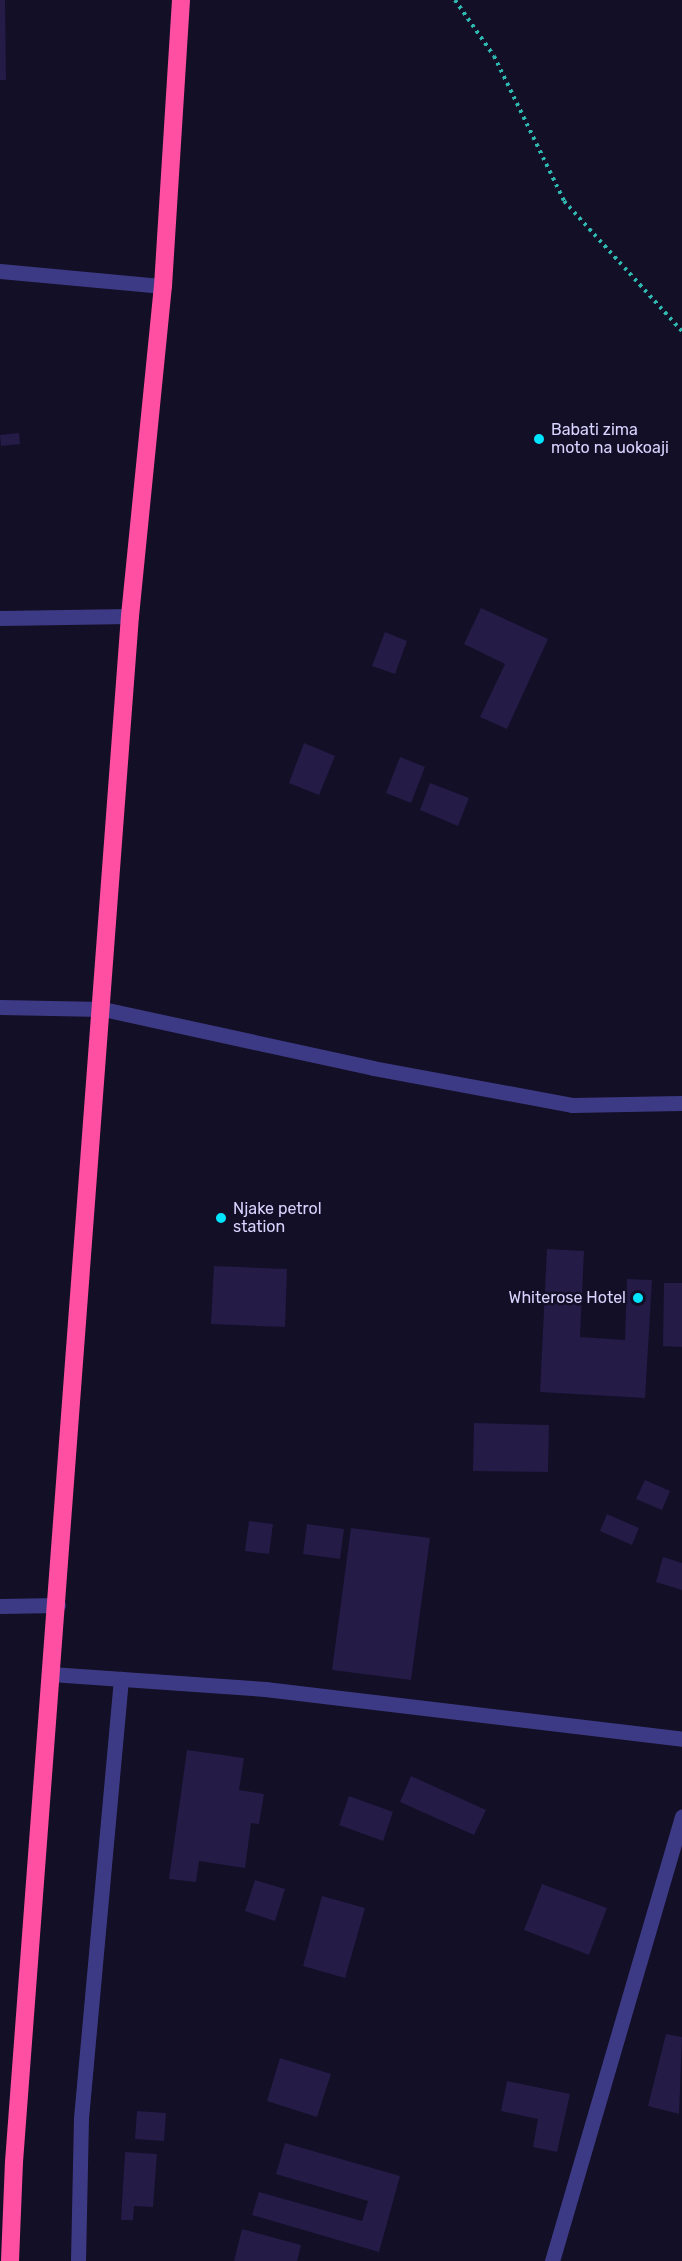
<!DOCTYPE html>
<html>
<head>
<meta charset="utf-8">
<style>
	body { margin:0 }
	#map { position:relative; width:682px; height:2261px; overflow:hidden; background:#130f26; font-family:Rubik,sans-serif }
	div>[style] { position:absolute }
	.building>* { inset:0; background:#241b47 }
	.path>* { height:4px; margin-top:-2px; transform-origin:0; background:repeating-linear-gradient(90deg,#2fb8b0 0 3px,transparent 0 7.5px) }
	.minor>* { height:15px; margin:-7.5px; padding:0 7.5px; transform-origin:7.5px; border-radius:7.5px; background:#3d3a85 }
	.highway>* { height:18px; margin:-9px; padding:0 9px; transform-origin:9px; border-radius:9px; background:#ff4fa3 }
	.dots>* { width:16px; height:16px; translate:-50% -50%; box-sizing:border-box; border:3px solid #130f26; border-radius:50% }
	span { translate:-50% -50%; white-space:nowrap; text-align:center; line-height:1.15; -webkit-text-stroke:5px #130f26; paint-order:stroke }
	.poi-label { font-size:16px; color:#d9d4ff }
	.left { translate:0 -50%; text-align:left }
	.right { translate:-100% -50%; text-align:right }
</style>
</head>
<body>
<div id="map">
	<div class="building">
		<div style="clip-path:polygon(0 0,5px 0,6px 80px,0 80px)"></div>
		<div style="clip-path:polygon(19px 433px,20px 444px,1px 446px,0 435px)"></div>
		<div style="clip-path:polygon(481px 608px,548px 639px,507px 729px,480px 717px,505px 664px,464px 644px)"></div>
		<div style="clip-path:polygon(385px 632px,407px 641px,395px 674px,372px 666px)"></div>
		<div style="clip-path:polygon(304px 743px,335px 756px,319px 795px,289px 783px)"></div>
		<div style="clip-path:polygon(400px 757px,425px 767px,411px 803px,386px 793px)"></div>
		<div style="clip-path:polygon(430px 783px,469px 798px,458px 826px,420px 810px)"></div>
		<div style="clip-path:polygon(547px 1249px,584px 1251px,580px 1337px,625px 1340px,627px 1279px,652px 1280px,645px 1398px,540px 1392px)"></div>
		<div style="clip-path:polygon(214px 1266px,287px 1269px,285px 1327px,211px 1324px)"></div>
		<div style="clip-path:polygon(664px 1283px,682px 1283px,682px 1347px,663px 1346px)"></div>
		<div style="clip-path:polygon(474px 1423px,549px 1425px,548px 1472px,473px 1471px)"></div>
		<div style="clip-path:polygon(645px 1480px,670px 1491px,662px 1510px,636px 1499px)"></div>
		<div style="clip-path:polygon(607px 1514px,639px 1528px,632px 1545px,600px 1531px)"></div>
		<div style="clip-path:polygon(249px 1521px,273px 1524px,269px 1554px,245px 1551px)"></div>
		<div style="clip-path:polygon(307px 1524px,344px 1529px,340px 1559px,303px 1554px)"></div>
		<div style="clip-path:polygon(351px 1528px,430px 1538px,411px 1680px,332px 1670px)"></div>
		<div style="clip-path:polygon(663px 1557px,682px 1563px,682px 1590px,656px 1582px)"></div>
		<div style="clip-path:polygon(187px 1750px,244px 1758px,239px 1790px,264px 1794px,259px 1824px,251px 1823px,245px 1868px,199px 1861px,196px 1882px,169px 1879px)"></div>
		<div style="clip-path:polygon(411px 1776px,486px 1810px,474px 1835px,400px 1802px)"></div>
		<div style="clip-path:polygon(349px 1796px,393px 1812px,383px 1841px,339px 1825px)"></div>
		<div style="clip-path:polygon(255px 1880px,285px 1889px,275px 1921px,245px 1911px)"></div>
		<div style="clip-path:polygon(542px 1884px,607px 1908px,589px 1955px,524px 1930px)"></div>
		<div style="clip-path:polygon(322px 1896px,365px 1908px,345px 1978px,303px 1966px)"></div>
		<div style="clip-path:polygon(666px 2034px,682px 2037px,679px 2114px,648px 2106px)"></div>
		<div style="clip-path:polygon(280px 2058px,331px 2074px,317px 2117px,267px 2101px)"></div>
		<div style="clip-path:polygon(507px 2081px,570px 2094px,557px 2152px,533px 2147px,538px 2119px,501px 2111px)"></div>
		<div style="clip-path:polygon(137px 2111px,166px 2113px,164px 2141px,135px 2139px)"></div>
		<div style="clip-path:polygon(285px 2143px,400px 2176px,379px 2252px,252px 2215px,259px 2192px,362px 2221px,368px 2201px,276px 2174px)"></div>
		<div style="clip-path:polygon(125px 2152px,157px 2154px,153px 2207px,134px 2206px,133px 2220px,121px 2220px)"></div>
		<div style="clip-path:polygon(242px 2229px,301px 2245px,297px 2261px,234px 2261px)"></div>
	</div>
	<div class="path">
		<div style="left:455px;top:0;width:68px;rotate:55.1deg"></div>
		<div style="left:494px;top:56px;width:161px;rotate:64.2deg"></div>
		<div style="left:564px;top:201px;width:176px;rotate:47.8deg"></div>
	</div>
	<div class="minor">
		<div style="left:0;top:271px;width:164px;rotate:5.3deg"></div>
		<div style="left:0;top:618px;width:130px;rotate:-0.9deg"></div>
		<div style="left:0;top:1007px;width:103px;rotate:1.1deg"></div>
		<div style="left:103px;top:1009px;width:276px;rotate:12.3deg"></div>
		<div style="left:373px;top:1068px;width:202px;rotate:10.5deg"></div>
		<div style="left:572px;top:1105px;width:110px;rotate:-1deg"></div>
		<div style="left:0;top:1606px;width:58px;rotate:-1deg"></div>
		<div style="left:51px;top:1674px;width:215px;rotate:4deg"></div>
		<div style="left:265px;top:1689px;width:420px;rotate:6.8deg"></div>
		<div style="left:78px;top:2261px;width:143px;rotate:-88.8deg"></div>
		<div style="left:81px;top:2118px;width:441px;rotate:-84.8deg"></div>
		<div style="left:552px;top:2261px;width:463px;rotate:-73.7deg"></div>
	</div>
	<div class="highway">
		<div style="left:10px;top:2261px;width:99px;rotate:-87.7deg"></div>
		<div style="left:14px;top:2162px;width:1550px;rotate:-85.71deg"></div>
		<div style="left:130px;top:616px;width:332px;rotate:-84.3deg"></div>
		<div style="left:163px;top:286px;width:287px;rotate:-86.4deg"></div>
	</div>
	<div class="dots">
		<div style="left:539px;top:439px;background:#00e5ff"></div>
		<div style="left:221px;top:1218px;background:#00e5ff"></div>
		<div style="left:638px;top:1298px;background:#00e5ff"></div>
	</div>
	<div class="poi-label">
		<span class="left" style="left:551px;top:439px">Babati zima<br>moto na uokoaji</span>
		<span class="left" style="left:233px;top:1218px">Njake petrol<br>station</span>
		<span class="right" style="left:626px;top:1298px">Whiterose Hotel</span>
	</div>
</div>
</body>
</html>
